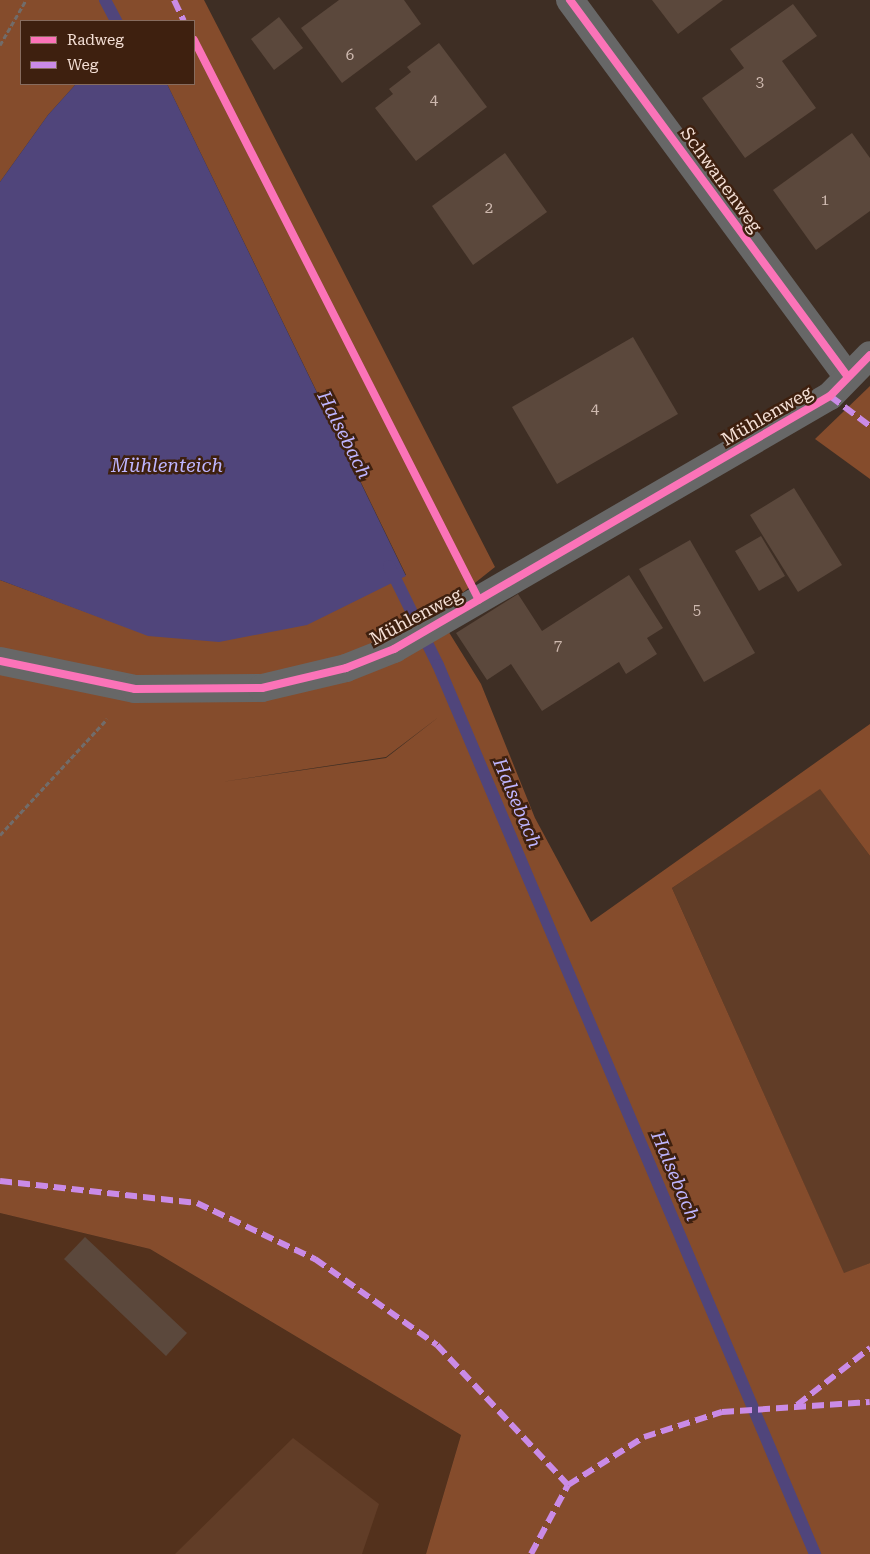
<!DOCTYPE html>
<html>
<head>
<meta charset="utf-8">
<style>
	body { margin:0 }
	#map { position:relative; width:870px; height:1554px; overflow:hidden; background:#3e2e24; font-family:"Roboto Serif",serif }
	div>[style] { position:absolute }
	.built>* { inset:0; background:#53311c }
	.green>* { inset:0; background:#613d27 }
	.forest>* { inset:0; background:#854c2c }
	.water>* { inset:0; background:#50457b }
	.stream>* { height:12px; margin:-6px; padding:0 6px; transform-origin:6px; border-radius:6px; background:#50457b }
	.building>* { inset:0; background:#5b483c }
	.path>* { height:3px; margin-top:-1.5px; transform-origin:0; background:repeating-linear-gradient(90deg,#716c6a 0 5px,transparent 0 7.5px) }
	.street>* { height:28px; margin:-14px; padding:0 14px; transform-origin:14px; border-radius:14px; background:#676767 }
	.quiet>* { height:6px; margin-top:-3px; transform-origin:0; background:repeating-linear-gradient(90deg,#ca8be6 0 12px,transparent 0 18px) }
	.cycleway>* { height:8px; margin:-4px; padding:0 4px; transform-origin:4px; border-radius:4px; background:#fb73b8 }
	span { translate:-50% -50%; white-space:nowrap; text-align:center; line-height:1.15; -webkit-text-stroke:5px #3e200f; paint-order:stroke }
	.number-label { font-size:15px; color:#ceb9af }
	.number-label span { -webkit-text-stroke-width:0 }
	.street-label { font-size:18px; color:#f4dfd5 }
	.water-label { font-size:19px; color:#beb5fe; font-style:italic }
	.legend { position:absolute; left:20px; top:20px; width:175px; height:65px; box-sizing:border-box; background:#3e200f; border:1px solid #876c5e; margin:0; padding:6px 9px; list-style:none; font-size:15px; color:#f4dfd5 }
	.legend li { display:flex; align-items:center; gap:10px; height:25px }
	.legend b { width:25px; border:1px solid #876c5e }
</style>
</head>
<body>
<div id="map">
	<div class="built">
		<div style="clip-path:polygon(0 1213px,150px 1249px,461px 1435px,426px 1554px,0 1554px)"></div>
	</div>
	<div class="green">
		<div style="clip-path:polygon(820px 788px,870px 856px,870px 1263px,844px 1274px,672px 888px)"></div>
		<div style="clip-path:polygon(293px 1438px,379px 1504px,362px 1554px,175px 1554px)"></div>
	</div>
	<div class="forest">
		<div style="clip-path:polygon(evenodd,0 0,204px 0,495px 567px,437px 613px,481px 684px,535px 818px,591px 922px,870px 724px,870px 856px,820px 789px,672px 888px,844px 1273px,870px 1263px,870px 1554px,426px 1554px,461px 1435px,150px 1249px,0 1213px,0 580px,148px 635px,406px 575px,167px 84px,194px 84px,194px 21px,21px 21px,21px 84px,76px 84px,48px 115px,0 182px,0 0,440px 716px,386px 758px,221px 782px,386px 757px,440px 716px)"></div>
		<div style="clip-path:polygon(870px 386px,870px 479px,815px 439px)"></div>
	</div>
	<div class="water">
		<div style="clip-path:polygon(76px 84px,167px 84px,406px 576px,307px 625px,219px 642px,148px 636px,0 580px,0 182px,48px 115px)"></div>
	</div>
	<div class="stream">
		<div style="left:105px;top:0;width:24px;rotate:62deg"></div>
		<div style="left:389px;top:566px;width:110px;rotate:63.7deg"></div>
		<div style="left:438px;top:665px;width:966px;rotate:67.02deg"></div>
	</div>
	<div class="building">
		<div style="clip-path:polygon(339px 0,404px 0,421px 24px,342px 83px,301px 28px)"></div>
		<div style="clip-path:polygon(652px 0,723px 0,678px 34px)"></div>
		<div style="clip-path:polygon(793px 4px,817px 36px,782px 61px,816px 108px,745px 158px,702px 98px,744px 68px,730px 49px)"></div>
		<div style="clip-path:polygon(279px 17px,303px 48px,274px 70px,251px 39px)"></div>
		<div style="clip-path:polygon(439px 43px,487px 107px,416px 161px,375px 108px,393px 94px,389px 89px,411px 72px,407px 67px)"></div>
		<div style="clip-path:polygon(852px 133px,870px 158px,870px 211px,816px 250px,773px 190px)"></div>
		<div style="clip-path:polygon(505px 153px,547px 212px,473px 265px,432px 206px)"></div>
		<div style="clip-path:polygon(633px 337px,678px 414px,557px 484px,512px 407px)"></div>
		<div style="clip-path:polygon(794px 488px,842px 565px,798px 592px,750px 515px)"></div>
		<div style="clip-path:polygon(761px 536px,785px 576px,759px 591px,735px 551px)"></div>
		<div style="clip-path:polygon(690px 540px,755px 653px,704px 682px,639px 569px)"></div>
		<div style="clip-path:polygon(629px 575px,663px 628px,647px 638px,657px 654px,626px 674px,619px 662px,542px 711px,511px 664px,487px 680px,456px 633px,518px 594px,542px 631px)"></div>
		<div style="clip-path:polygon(85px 1237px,187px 1333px,166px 1356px,64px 1259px)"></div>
	</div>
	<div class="path">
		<div style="left:0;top:45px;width:52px;rotate:-60deg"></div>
		<div style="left:0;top:835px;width:158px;rotate:-47.3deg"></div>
	</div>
	<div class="street">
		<div style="left:570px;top:0;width:468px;rotate:53.6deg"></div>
		<div style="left:0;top:661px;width:138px;rotate:11.7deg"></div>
		<div style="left:135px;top:689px;width:127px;rotate:-0.5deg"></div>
		<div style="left:262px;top:688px;width:86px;rotate:-13.4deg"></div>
		<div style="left:346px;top:668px;width:52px;rotate:-21.6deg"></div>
		<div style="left:394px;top:649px;width:504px;rotate:-30.13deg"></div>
		<div style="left:830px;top:396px;width:57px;rotate:-45.7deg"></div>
	</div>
	<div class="quiet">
		<div style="left:174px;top:0;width:23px;rotate:65deg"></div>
		<div style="left:830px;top:396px;width:50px;rotate:36.9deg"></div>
		<div style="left:0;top:1181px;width:198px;rotate:6.4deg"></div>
		<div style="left:197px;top:1203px;width:131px;rotate:25.4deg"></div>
		<div style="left:315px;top:1259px;width:149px;rotate:35.2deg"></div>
		<div style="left:437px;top:1345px;width:192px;rotate:46.9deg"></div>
		<div style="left:797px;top:1405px;width:93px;rotate:-38deg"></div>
		<div style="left:531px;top:1554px;width:78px;rotate:-61.8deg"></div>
		<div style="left:568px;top:1485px;width:90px;rotate:-32.3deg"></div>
		<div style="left:644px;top:1437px;width:82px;rotate:-17.8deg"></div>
		<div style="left:722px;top:1412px;width:148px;rotate:-3.9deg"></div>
	</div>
	<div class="cycleway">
		<div style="left:570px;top:0;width:468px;rotate:53.6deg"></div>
		<div style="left:194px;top:40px;width:628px;rotate:63.03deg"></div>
		<div style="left:0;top:661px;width:138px;rotate:11.7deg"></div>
		<div style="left:135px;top:689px;width:127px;rotate:-0.5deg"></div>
		<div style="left:262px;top:688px;width:86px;rotate:-13.4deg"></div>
		<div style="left:346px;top:668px;width:52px;rotate:-21.6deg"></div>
		<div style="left:394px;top:649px;width:504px;rotate:-30.13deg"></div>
		<div style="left:830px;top:396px;width:57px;rotate:-45.7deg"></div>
	</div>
	<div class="number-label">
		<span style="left:350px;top:56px">6</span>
		<span style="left:760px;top:83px">3</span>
		<span style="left:434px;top:101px">4</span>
		<span style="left:825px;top:201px">1</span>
		<span style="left:489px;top:209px">2</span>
		<span style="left:595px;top:410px">4</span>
		<span style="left:697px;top:611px">5</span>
		<span style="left:558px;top:646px">7</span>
	</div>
	<div class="street-label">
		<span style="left:721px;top:180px;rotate:54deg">Schwanenweg</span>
		<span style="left:767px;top:416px;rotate:-30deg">Mühlenweg</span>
		<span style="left:416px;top:617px;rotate:-28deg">Mühlenweg</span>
	</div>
	<div class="water-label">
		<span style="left:344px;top:435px;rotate:63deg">Halsebach</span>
		<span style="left:167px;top:466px">Mühlenteich</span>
		<span style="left:517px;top:803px;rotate:67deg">Halsebach</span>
		<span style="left:675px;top:1176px;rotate:67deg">Halsebach</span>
	</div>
	<ul class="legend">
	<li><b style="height:6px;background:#fb73b8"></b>Radweg</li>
	<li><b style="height:6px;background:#ca8be6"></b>Weg</li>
	</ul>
</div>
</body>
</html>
